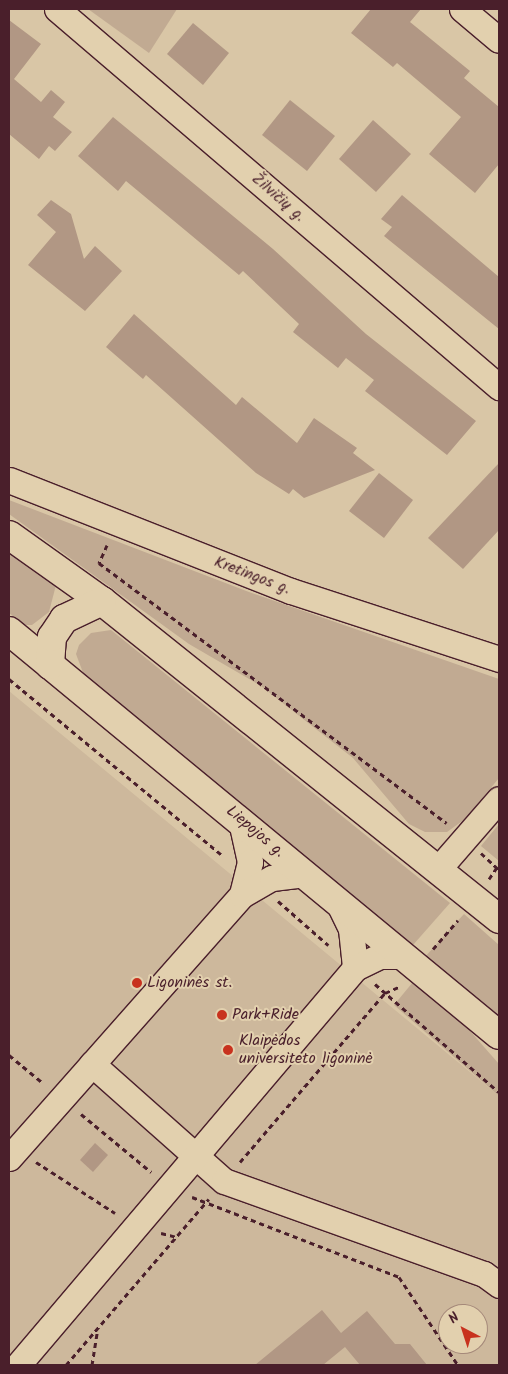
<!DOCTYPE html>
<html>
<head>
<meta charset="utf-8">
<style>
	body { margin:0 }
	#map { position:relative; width:508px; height:1374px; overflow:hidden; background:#d9c6a6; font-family:Kalam,sans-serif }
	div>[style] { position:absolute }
	.built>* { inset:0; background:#cdb89c }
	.green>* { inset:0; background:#c1aa92 }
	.building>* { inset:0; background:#b19784 }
	.path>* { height:3px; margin-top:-1.5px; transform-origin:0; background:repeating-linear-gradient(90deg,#4a1f2b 0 5px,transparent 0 9px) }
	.roads { filter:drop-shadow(1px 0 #4a1f2b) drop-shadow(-1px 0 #4a1f2b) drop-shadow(0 1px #4a1f2b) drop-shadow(0 -1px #4a1f2b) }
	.minor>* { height:25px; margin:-12.5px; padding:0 12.5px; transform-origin:12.5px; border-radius:12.5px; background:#e2d0ae }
	.major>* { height:28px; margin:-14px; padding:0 14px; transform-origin:14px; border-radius:14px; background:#e2d0ae }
	.dots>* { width:14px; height:14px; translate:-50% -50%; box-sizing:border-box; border:2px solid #e2d0ae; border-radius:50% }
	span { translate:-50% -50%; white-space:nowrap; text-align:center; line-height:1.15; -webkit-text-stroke:4px #e2d0ae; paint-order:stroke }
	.street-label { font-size:16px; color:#4a1f2b }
	.poi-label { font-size:16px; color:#4a1f2b }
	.left { translate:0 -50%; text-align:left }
	.frame { position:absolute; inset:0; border:10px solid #4a1f2b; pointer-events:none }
	.north { position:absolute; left:438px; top:1304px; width:50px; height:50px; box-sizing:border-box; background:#e2d0ae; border:1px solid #a5897a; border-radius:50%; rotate:320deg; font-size:14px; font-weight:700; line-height:20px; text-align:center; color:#4a1f2b }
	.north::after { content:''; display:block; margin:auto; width:18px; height:22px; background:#c8321e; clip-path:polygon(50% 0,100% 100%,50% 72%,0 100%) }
</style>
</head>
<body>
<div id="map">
	<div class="built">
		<div style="clip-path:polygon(evenodd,9px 691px,499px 1096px,499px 1365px,9px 1365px,9px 691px,448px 1314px,478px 1314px,478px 1344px,448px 1344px,448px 1314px)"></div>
	</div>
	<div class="green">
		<div style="clip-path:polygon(88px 9px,177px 9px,149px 53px)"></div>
		<div style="clip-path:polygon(9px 500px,249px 592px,499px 679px,499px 778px,465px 819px,447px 832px,425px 832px,409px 824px,353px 758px,261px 686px,189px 644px,9px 514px)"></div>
		<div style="clip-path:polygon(9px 550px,56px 585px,49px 612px,32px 625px,24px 625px,9px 613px)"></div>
		<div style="clip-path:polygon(111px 630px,450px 903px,413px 945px,85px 678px,76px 654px,79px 645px,91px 633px)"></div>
		<div style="clip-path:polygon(499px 824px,499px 861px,481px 846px)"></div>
		<div style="clip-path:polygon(464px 914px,499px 945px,499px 1019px,424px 958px)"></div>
		<div style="clip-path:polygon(413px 982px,463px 1023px,499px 1064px,499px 1096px,394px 1005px)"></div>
	</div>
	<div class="building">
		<div style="clip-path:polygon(371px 9px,421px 9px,410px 22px,470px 71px,464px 78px,499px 107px,499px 164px,475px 193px,429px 154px,461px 117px,397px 63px,393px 67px,351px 33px)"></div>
		<div style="clip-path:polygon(9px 20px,41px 44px,14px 79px,41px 102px,51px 90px,65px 102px,53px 117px,72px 132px,55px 151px,49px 146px,39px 159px,9px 134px)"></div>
		<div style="clip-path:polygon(193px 23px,229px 53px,203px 85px,167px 54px)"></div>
		<div style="clip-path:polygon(290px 100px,335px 136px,307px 171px,262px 135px)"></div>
		<div style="clip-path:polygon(113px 117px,273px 249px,366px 334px,476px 421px,447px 455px,365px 391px,374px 380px,346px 358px,338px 368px,293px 332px,299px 324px,243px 271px,239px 275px,126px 181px,118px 191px,78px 156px)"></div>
		<div style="clip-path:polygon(373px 120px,411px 154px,376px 192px,339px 159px)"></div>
		<div style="clip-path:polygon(402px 195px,499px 277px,499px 329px,384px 236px,392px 227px,381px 219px)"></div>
		<div style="clip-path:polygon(51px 200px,71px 214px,84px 259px,95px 246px,122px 271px,85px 311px,28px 265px,56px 232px,37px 215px)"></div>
		<div style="clip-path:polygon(134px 314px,236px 405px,242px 397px,297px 443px,314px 418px,357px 448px,353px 453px,375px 470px,304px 498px,293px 489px,289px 494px,256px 473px,146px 375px,143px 379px,106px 347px)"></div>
		<div style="clip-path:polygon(499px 463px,499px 530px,463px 569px,428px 538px)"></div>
		<div style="clip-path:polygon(379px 473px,413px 500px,384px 538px,349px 511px)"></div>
		<div style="clip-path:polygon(95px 1143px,108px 1155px,93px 1172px,80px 1160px)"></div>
		<div style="clip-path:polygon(322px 1310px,341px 1333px,367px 1311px,395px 1344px,410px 1344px,427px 1365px,360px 1365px,345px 1347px,323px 1365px,255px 1365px)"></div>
	</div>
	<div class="path">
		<div style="left:107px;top:545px;width:20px;rotate:114deg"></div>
		<div style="left:99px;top:563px;width:434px;rotate:36.8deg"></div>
		<div style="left:9px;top:679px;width:278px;rotate:39.6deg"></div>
		<div style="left:481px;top:853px;width:25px;rotate:43deg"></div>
		<div style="left:489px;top:879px;width:18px;rotate:-56deg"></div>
		<div style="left:278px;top:901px;width:67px;rotate:41.3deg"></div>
		<div style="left:433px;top:949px;width:38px;rotate:-49deg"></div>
		<div style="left:375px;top:984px;width:164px;rotate:41.1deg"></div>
		<div style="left:9px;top:1055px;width:44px;rotate:39.5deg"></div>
		<div style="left:81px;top:1114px;width:91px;rotate:39.6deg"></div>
		<div style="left:36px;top:1162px;width:94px;rotate:32.8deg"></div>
		<div style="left:240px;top:1162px;width:223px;rotate:-49.4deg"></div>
		<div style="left:385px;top:993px;width:17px;rotate:-24deg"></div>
		<div style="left:192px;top:1197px;width:222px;rotate:21.1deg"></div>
		<div style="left:399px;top:1277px;width:106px;rotate:56.2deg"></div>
		<div style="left:161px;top:1233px;width:16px;rotate:14deg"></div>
		<div style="left:66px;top:1365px;width:219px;rotate:-49.3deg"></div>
		<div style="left:92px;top:1365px;width:36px;rotate:-81deg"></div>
	</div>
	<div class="roads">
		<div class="minor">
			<div style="left:57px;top:9px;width:582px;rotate:40.54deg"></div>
			<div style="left:462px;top:9px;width:48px;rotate:40deg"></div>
			<div style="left:9px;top:480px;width:303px;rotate:21.5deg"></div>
			<div style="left:291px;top:591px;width:219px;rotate:18.1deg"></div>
			<div style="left:241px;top:821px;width:42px;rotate:77.6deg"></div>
			<div style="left:250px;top:862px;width:34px;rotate:104deg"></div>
			<div style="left:439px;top:868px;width:91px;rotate:-49deg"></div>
			<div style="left:338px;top:902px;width:30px;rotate:64deg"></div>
			<div style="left:351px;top:929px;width:39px;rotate:84deg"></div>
			<div style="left:92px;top:1064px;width:176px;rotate:41.6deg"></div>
			<div style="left:224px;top:1181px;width:276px;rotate:19.7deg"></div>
			<div style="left:484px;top:1274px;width:19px;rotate:36deg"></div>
			<div style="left:9px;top:1158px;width:351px;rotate:-48.5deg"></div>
			<div style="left:242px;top:895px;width:34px;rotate:-30deg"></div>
			<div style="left:272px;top:878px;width:33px;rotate:-7deg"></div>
			<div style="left:18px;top:1365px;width:521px;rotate:-49.67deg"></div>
			<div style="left:355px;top:968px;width:28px;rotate:-26deg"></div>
			<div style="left:380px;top:956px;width:23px"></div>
		</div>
		<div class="major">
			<div style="left:9px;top:535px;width:114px;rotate:35.4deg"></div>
			<div style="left:102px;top:601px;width:509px;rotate:38.69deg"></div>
			<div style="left:9px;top:631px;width:635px;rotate:39.51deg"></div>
			<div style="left:50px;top:665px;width:28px;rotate:-86deg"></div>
			<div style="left:52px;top:637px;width:22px;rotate:-56deg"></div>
			<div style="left:64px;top:619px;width:42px;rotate:-25.3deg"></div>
		</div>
	</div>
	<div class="dots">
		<div style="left:137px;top:983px;background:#c8321e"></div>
		<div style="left:222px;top:1015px;background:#c8321e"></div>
		<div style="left:228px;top:1050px;background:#c8321e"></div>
	</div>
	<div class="street-label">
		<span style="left:278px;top:198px;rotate:41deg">Žilvičių g.</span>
		<span style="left:252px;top:576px;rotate:21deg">Kretingos g.</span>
		<span style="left:255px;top:832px;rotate:40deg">Liepojos g.</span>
	</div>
	<div class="poi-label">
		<span class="left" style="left:147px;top:983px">Ligoninės st.</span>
		<span class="left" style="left:232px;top:1015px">Park+Ride</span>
		<span class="left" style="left:239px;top:1050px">Klaipėdos<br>universiteto ligoninė</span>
	</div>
	<div class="frame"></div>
	<div class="north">N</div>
</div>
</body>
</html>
